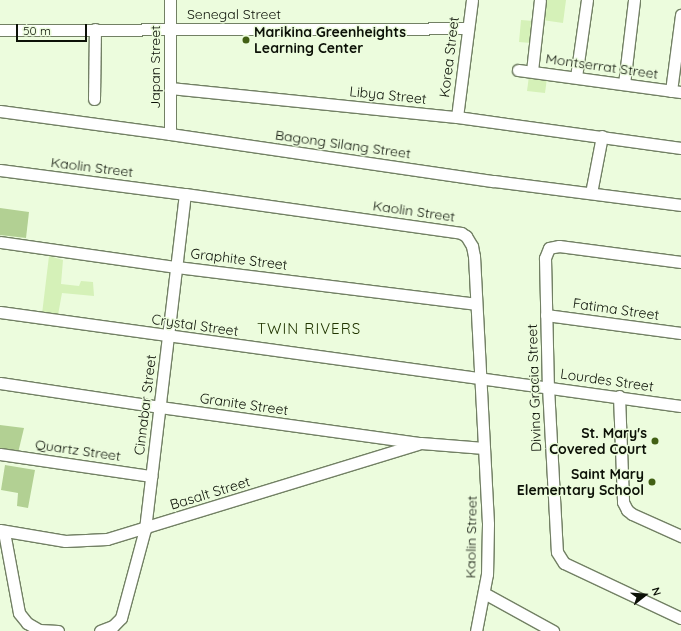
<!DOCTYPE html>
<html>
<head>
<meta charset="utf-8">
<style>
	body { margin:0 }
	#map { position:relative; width:681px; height:631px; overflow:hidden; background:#ecfcdd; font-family:Quicksand,sans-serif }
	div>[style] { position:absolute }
	.green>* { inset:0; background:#d5f1b8 }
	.forest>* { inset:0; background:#b2d093 }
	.roads { filter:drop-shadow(1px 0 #728064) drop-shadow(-1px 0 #728064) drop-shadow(0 1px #728064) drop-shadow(0 -1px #728064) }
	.minor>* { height:11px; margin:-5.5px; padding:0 5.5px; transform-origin:5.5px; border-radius:5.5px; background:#fff }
	.dots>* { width:11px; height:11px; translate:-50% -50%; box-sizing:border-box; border:2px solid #ecfcdd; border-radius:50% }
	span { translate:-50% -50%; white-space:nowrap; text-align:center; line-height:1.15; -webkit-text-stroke:3px #ecfcdd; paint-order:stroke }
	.street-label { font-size:14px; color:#0c1107 }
	.poi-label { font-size:14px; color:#0c1107; font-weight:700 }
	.left { translate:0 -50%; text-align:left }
	.right { translate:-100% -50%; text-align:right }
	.neighbourhood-label { font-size:15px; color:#213500; letter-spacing:1px }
	.north { position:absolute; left:625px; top:575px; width:40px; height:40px; -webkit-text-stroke:3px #ecfcdd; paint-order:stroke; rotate:73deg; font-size:11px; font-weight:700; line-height:16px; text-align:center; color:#0c1107 }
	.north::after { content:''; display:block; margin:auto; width:14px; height:18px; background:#0c1107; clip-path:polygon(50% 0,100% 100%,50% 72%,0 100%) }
	.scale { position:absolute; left:16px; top:24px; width:71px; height:18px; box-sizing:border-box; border:2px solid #0c1107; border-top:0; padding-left:5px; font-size:12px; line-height:14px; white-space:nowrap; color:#0c1107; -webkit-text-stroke:3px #ecfcdd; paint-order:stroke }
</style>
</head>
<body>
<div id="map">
	<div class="green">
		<div style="clip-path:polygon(545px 0,566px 0,563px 23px,542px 20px)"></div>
		<div style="clip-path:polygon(521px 20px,533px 21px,531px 43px,519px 42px)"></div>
		<div style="clip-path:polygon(529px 76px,547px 78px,545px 93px,527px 91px)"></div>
		<div style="clip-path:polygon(49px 256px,63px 260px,61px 284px,79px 286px,81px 281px,93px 282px,94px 296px,62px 293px,58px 315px,42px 314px)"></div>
	</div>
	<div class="forest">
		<div style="clip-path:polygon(0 208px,29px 212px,26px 238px,0 235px)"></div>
		<div style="clip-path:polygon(0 425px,24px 428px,18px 453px,0 449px)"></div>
		<div style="clip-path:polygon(5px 465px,35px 470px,28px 508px,17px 506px,18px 493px,1px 490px)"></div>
	</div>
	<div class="roads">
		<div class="minor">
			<div style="left:170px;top:0;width:134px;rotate:90deg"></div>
			<div style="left:0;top:30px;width:468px;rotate:-0.2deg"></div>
			<div style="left:518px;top:70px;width:164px;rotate:7.7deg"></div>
			<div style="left:532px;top:71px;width:71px;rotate:-83.6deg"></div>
			<div style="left:576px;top:77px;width:78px;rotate:-81.9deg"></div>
			<div style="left:624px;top:84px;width:85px;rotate:-83.2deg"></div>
			<div style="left:170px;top:88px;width:288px;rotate:5.8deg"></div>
			<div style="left:457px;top:117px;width:226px;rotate:7.9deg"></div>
			<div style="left:671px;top:91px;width:77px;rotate:-82.5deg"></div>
			<div style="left:94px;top:99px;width:70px;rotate:-89.2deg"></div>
			<div style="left:0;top:111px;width:172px;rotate:7.7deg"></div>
			<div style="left:170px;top:134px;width:327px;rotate:8.3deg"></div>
			<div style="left:494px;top:181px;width:189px;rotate:7.3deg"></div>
			<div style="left:457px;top:117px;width:118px;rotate:-82.7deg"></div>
			<div style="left:0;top:170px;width:187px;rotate:7.4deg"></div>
			<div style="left:185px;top:194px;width:279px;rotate:8deg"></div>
			<div style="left:461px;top:233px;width:6px;rotate:31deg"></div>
			<div style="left:466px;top:236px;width:12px;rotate:59deg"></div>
			<div style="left:472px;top:246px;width:10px;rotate:79deg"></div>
			<div style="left:474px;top:256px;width:268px;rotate:87deg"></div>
			<div style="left:488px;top:524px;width:50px;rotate:91.1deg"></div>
			<div style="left:487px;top:574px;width:58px;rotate:100.9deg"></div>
			<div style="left:591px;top:193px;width:58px;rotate:-79.1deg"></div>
			<div style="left:0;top:242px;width:178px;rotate:8.1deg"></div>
			<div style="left:176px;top:267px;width:302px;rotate:7deg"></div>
			<div style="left:681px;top:262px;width:123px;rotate:-172.5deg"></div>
			<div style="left:559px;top:246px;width:10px;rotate:169deg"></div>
			<div style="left:549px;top:248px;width:11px;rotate:112deg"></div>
			<div style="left:545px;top:258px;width:129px;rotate:88.7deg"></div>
			<div style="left:548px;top:387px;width:165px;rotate:86.9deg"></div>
			<div style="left:557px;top:552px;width:13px;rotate:58deg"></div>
			<div style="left:564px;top:563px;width:129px;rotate:25.2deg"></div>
			<div style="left:0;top:312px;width:687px;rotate:7.86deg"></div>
			<div style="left:546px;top:315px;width:136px;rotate:7.6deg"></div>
			<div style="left:0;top:383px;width:162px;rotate:8.5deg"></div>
			<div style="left:160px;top:407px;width:263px;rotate:7.9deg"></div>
			<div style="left:421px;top:443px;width:63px;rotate:4.5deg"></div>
			<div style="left:619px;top:396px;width:106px;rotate:87.8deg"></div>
			<div style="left:623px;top:502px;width:9px;rotate:63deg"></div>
			<div style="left:627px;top:510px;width:6px;rotate:39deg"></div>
			<div style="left:632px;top:514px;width:54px;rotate:24.2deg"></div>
			<div style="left:0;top:454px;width:153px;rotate:8.3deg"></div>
			<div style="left:0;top:530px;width:66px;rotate:9.6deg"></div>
			<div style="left:65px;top:541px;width:42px;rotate:-2.7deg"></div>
			<div style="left:107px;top:539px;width:325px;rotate:-17deg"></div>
			<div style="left:4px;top:532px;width:82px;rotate:79.5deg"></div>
			<div style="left:19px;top:613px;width:13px;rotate:51deg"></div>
			<div style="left:27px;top:623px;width:14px;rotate:30deg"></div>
			<div style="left:39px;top:630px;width:19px;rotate:3deg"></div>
			<div style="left:484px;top:593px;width:79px;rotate:28.8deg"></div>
			<div style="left:100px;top:631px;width:14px;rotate:-21deg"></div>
			<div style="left:113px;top:626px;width:11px;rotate:-45deg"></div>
			<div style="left:121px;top:618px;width:92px;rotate:-74.9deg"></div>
			<div style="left:145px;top:529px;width:337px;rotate:-83.2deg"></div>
		</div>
	</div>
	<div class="dots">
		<div style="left:246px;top:40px;background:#426014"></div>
		<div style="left:655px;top:441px;background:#426014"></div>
		<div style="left:652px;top:482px;background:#426014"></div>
	</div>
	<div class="street-label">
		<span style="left:234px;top:14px">Senegal Street</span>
		<span style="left:449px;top:57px;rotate:-83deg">Korea Street</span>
		<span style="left:602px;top:66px;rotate:8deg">Montserrat Street</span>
		<span style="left:155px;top:67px;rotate:-90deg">Japan Street</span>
		<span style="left:388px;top:95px;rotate:6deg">Libya Street</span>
		<span style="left:343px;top:144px;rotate:8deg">Bagong Silang Street</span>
		<span style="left:92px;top:167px;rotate:7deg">Kaolin Street</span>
		<span style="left:414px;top:211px;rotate:8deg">Kaolin Street</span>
		<span style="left:239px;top:259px;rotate:7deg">Graphite Street</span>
		<span style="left:616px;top:309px;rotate:8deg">Fatima Street</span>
		<span style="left:195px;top:325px;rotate:8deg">Crystal Street</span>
		<span style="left:607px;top:380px;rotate:8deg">Lourdes Street</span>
		<span style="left:534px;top:388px;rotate:-92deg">Divina Gracia Street</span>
		<span style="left:244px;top:404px;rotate:8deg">Granite Street</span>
		<span style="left:145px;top:405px;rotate:-83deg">Cinnabar Street</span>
		<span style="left:78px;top:450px;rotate:8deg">Quartz Street</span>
		<span style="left:210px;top:493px;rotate:-17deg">Basalt Street</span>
		<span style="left:471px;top:537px;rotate:-89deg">Kaolin Street</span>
	</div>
	<div class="poi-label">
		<span class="left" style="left:254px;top:40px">Marikina Greenheights<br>Learning Center</span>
		<span class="right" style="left:647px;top:441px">St. Mary's<br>Covered Court</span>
		<span class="right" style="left:644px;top:482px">Saint Mary<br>Elementary School</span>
	</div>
	<div class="neighbourhood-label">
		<span style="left:309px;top:329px">TWIN RIVERS</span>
	</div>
	<div class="north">N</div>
	<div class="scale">50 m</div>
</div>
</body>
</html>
